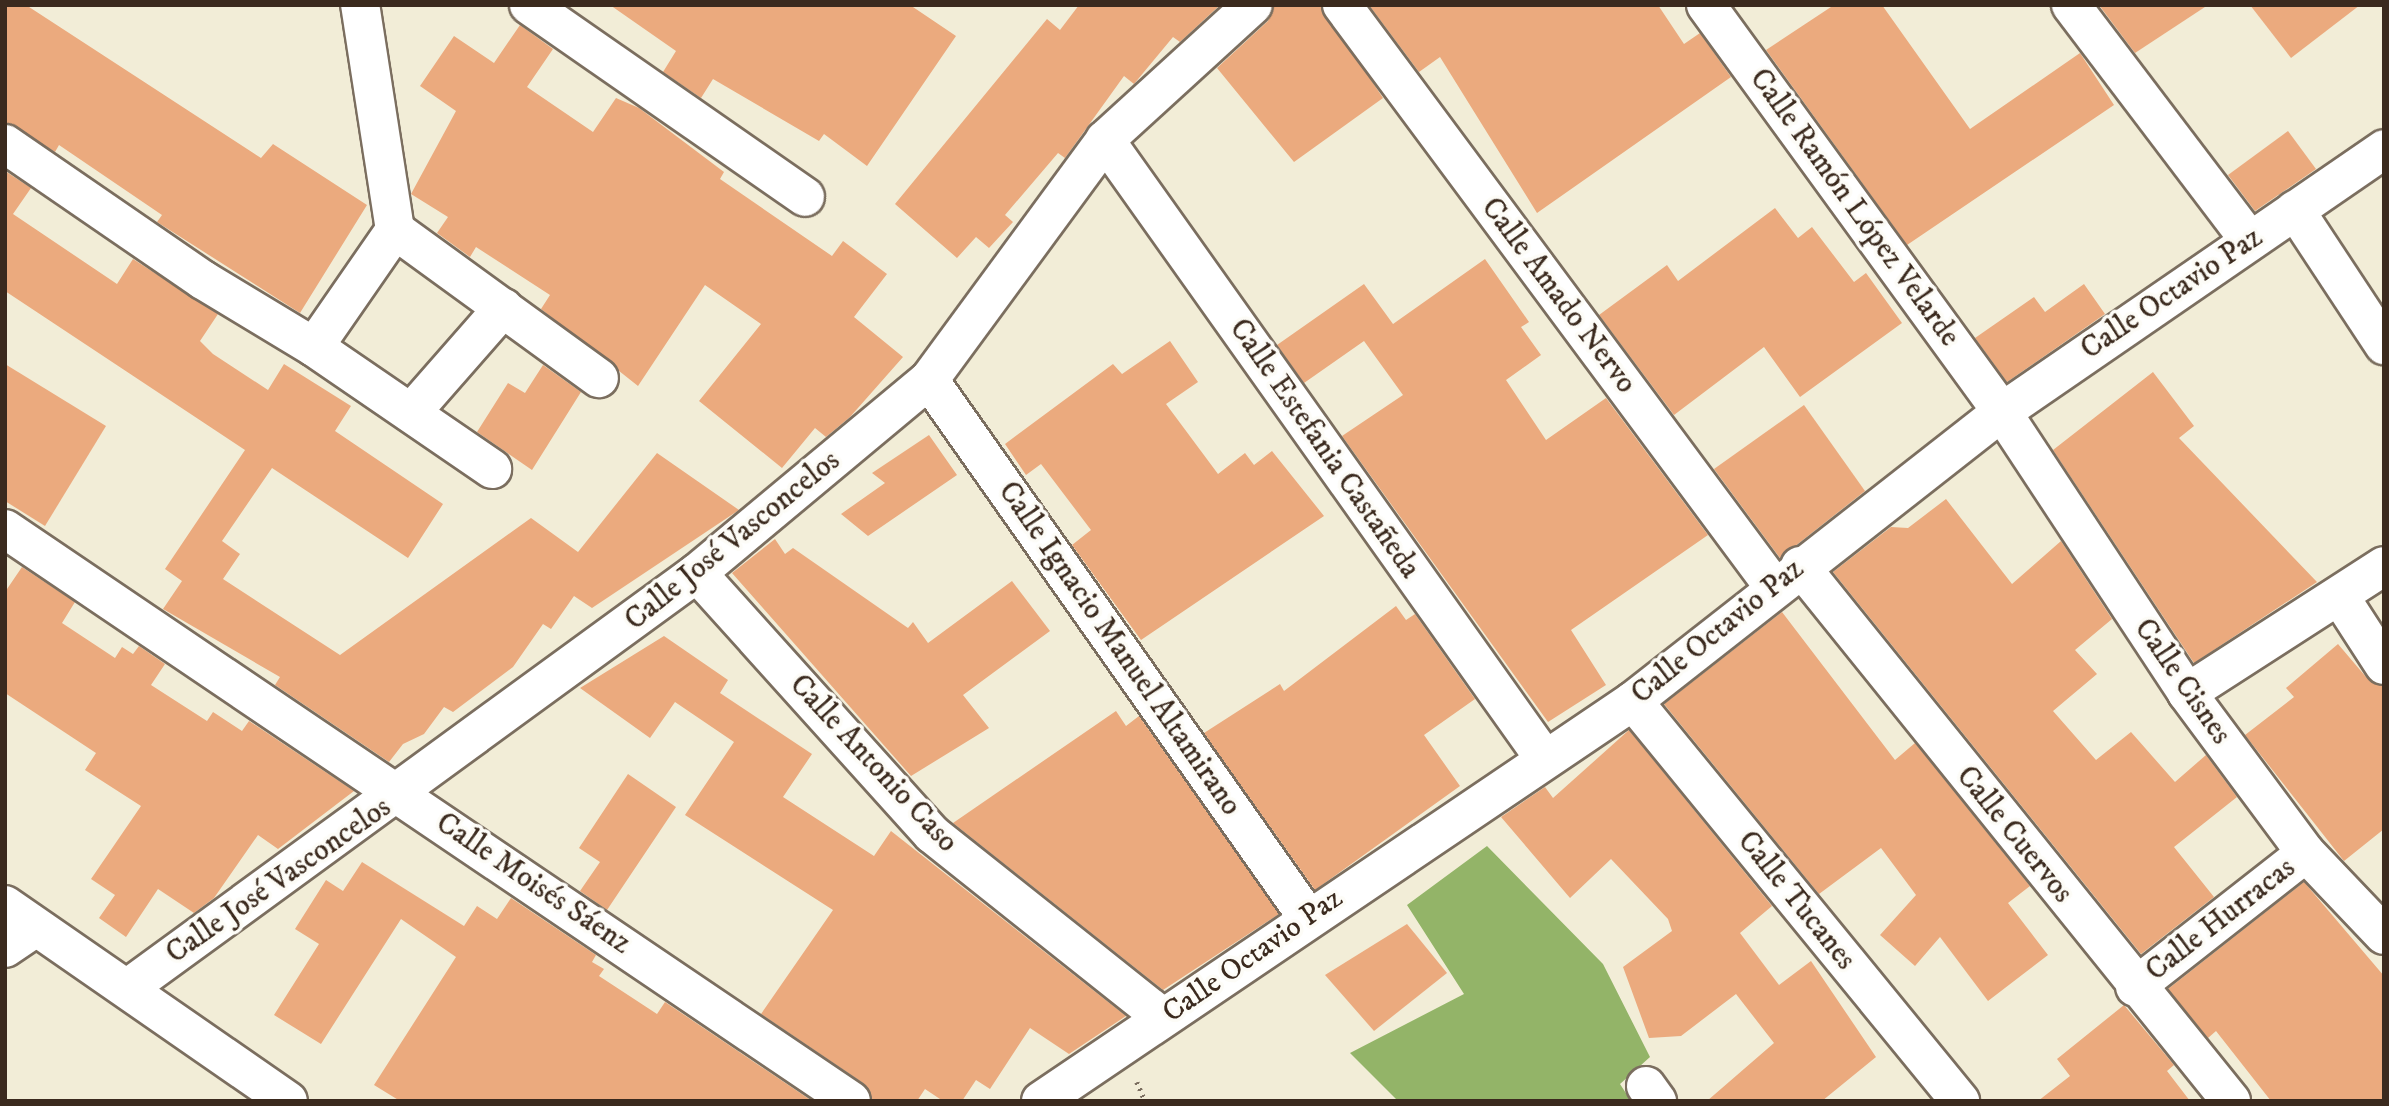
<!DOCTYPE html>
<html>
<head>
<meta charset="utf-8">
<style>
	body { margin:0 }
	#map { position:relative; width:2389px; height:1106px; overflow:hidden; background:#f2edd7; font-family:"IM FELL DW Pica",serif }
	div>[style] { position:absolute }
	.forest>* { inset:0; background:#93b468 }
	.building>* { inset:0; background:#ebaa7e }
	.path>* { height:4.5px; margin-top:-2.25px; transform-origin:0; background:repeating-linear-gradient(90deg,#7b6e5f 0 2px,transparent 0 7px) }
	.roads { filter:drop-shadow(2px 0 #7b6e5f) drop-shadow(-2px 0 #7b6e5f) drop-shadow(0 2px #7b6e5f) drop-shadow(0 -2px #7b6e5f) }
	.street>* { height:38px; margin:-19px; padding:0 19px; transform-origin:19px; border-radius:19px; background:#fff }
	span { translate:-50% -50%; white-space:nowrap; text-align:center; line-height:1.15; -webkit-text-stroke:7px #fdfcf7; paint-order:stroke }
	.street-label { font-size:30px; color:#3b2a1e }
	.frame { position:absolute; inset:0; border:7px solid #3b2a1e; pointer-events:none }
</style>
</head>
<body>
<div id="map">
	<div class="forest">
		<div style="clip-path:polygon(1487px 846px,1603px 964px,1650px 1057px,1620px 1084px,1631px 1101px,1398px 1101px,1350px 1053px,1464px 994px,1407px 905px)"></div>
	</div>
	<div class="building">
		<div style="clip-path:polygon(5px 5px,26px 5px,261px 158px,273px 144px,367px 205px,300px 313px,157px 222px,162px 215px,59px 145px,55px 152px,5px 122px)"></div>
		<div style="clip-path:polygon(610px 5px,910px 5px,956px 36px,867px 166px,824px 134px,819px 141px,713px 79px,701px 98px,663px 72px,676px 51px)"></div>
		<div style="clip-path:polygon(1079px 5px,1220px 5px,1180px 42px,1173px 37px,1134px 84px,1124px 76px,1065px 158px,1058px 153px,1005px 215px,1013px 222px,989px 248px,976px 237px,957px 258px,895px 204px,1047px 19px,1060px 30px)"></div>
		<div style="clip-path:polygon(1274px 5px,1321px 5px,1383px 98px,1294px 162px,1217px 68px,1268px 21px)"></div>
		<div style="clip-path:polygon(1369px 5px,1658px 5px,1684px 44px,1700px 33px,1731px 77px,1537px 213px,1440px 57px,1419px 72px)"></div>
		<div style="clip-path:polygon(1834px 5px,1882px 5px,1970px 129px,2080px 53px,2114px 105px,1907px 245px,1766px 50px)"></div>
		<div style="clip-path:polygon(2099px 5px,2208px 5px,2135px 53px)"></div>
		<div style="clip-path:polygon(2250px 5px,2360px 5px,2291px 58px)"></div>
		<div style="clip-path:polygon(520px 25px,553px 49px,527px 87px,593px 132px,616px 98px,639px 108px,724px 172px,720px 179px,832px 256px,843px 241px,887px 274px,854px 317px,903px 357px,850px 417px,826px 437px,815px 428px,782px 468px,699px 401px,761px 324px,705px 285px,638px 386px,541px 309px,550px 295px,476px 247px,470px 257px,437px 233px,448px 217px,411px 194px,456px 111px,420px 86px,454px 36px,494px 63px)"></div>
		<div style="clip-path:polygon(2288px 131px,2316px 169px,2255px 211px,2228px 175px)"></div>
		<div style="clip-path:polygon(5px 171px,31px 188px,13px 214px,117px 284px,133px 259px,218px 314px,200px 341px,213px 354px,268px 390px,284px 364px,351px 406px,335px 431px,443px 504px,408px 558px,272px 468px,222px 541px,240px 554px,223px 579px,340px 655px,531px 518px,578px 552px,657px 453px,739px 510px,592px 608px,574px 596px,551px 629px,543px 624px,513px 667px,453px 712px,444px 707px,424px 734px,403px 744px,389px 762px,275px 685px,280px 677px,163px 609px,182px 581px,165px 569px,245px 450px,5px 291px)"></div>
		<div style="clip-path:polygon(1775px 208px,1798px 238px,1812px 227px,1854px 282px,1866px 273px,1902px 323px,1800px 397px,1764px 347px,1674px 415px,1599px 315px,1667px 265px,1678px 281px)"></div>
		<div style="clip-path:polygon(1485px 259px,1529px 322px,1521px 327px,1541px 355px,1506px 380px,1546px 440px,1606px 398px,1708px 535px,1571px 630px,1606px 685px,1548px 722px,1342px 436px,1403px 395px,1364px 341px,1304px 383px,1277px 345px,1364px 284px,1393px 324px)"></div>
		<div style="clip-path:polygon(2084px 284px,2105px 314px,2007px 382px,1975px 338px,2034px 297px,2045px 312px)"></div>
		<div style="clip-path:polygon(1170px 341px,1198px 382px,1166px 404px,1218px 474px,1245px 453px,1254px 465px,1272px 451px,1324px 516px,1141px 640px,1072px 545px,1091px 530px,1041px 464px,1026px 475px,1005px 444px,1113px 364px,1122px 374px)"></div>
		<div style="clip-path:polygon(5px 364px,106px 426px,45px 526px,5px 501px)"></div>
		<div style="clip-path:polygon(543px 365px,581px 392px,532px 470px,477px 432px,508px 383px,525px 393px)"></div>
		<div style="clip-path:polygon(2153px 372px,2194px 426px,2179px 438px,2317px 582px,2194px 663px,2053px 450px)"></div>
		<div style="clip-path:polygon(1804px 405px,1865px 491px,1780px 558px,1714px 469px)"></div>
		<div style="clip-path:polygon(929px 435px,957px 475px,868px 536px,841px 514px,885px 483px,872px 473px)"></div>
		<div style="clip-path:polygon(1946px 499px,2012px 584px,2061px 541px,2112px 619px,2075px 650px,2097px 674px,2053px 711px,2096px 760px,2131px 732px,2175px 782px,2206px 755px,2237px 797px,2174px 847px,2214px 897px,2141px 954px,1833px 572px,1891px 527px,1908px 528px)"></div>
		<div style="clip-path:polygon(775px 539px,785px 554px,793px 548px,908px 628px,913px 622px,928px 643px,1012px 581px,1050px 631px,963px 695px,989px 728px,911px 776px,732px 573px)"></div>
		<div style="clip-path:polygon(22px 567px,75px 602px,62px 623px,115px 658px,122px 647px,133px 654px,139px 646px,165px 664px,151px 685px,207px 721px,213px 712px,242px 731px,249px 721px,354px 791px,278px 849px,258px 835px,214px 898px,194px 913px,158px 889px,126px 937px,99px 918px,115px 895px,91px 879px,141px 806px,85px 770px,96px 753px,5px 693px,5px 592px)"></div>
		<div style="clip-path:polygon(1396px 606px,1406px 620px,1415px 614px,1475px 699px,1424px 735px,1460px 786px,1315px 890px,1204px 733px,1280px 684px,1284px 691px)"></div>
		<div style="clip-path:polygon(1782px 612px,1895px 760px,1915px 743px,2030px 886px,2008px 903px,2048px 955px,1988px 1001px,1940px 937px,1915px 966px,1880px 935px,1916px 895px,1881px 848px,1819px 894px,1664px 704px)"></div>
		<div style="clip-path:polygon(664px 636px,728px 680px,720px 693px,812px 754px,783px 797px,874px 856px,891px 831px,1126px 1016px,1069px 1054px,1030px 1028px,990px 1089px,976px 1080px,962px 1101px,943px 1101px,925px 1089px,917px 1101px,873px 1101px,863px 1083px,761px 1014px,833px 910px,685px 815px,734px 742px,675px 702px,650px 738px,580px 688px)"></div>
		<div style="clip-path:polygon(2338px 644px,2366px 677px,2384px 687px,2384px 829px,2344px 861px,2245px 735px,2294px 697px,2286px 688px)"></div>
		<div style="clip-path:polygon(1116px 711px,1126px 726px,1139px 716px,1279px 914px,1163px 990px,953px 823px)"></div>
		<div style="clip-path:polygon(1629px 730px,1772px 906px,1740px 933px,1779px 985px,1811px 961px,1876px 1057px,1822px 1101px,1707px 1101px,1774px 1043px,1736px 994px,1681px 1036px,1649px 1038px,1623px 967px,1672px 931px,1668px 919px,1611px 859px,1570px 898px,1501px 817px,1545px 787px,1553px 798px)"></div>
		<div style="clip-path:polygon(628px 774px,676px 807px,607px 910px,580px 891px,600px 862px,579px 848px)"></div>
		<div style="clip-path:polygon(362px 862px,464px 926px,477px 906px,497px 919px,511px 898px,596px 955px,592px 962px,604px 969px,599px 976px,657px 1014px,665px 1002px,812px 1101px,400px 1101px,374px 1085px,456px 957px,401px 919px,321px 1044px,274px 1015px,319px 944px,295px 929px,326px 880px,343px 891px)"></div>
		<div style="clip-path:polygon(2304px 882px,2384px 976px,2384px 1101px,2271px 1101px,2216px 1031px,2208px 1038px,2168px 989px)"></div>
		<div style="clip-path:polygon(1407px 924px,1447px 973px,1374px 1031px,1325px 975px)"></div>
		<div style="clip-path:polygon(2124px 1005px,2174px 1065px,2167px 1071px,2190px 1101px,2038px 1101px,2070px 1076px,2057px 1059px)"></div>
	</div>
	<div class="path">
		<div style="left:1137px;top:1082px;width:21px;rotate:67deg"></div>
	</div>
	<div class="roads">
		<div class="street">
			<div style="left:529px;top:5px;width:336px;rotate:34.8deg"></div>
			<div style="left:1342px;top:5px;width:725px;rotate:53.41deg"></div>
			<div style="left:1706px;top:5px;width:503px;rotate:53.97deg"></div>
			<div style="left:2002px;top:412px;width:336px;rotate:56.6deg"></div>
			<div style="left:2187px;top:693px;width:199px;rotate:53.4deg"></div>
			<div style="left:2306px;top:853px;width:113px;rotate:46.4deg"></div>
			<div style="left:2071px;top:5px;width:296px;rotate:52.8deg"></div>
			<div style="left:1105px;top:140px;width:758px;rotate:54.61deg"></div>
			<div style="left:5px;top:144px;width:240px;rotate:34.5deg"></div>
			<div style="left:203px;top:280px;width:130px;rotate:31.1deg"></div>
			<div style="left:314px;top:347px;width:142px;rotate:-55.3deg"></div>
			<div style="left:395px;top:230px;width:228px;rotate:-98.8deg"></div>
			<div style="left:2295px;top:210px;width:162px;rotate:56.6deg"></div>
			<div style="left:395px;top:230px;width:252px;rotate:36deg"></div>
			<div style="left:314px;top:347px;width:216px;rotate:34.4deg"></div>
			<div style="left:929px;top:380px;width:658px;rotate:54.84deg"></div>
			<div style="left:411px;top:413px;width:140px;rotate:-48.8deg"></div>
			<div style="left:5px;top:529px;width:1021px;rotate:34.06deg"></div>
			<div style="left:1800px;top:566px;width:687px;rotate:51.14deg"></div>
			<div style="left:697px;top:573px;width:351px;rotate:48deg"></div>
			<div style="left:932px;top:834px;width:295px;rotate:38.5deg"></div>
			<div style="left:2340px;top:597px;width:81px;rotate:57.1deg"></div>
			<div style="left:2187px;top:693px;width:234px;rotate:-32.8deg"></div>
			<div style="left:1633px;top:701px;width:517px;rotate:50.73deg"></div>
			<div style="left:5px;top:905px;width:344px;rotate:34.7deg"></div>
			<div style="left:5px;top:948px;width:37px;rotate:-34deg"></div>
			<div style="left:2135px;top:987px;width:217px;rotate:-38.1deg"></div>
			<div style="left:128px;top:988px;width:704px;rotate:-36.11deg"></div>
			<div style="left:697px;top:573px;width:302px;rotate:-39.8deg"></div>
			<div style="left:929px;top:380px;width:298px;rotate:-53.7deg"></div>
			<div style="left:1105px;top:140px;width:200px;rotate:-42.4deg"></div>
			<div style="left:1646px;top:1086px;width:19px;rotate:54deg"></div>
			<div style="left:1041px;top:1101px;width:714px;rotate:-34.05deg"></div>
			<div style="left:1633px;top:701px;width:469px;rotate:-38.1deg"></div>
			<div style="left:2002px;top:412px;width:464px;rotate:-34.5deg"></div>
		</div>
	</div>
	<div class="street-label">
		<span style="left:1854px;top:208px;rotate:54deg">Calle Ramón López Velarde</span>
		<span style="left:2172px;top:294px;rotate:-34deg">Calle Octavio Paz</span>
		<span style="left:1558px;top:296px;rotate:53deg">Calle Amado Nervo</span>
		<span style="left:1324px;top:449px;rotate:55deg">Calle Estefania Castañeda</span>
		<span style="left:733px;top:541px;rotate:-39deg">Calle José Vasconcelos</span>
		<span style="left:1718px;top:632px;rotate:-39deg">Calle Octavio Paz</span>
		<span style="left:1119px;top:649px;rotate:55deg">Calle Ignacio Manuel Altamirano</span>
		<span style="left:2182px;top:682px;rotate:55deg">Calle Cisnes</span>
		<span style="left:873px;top:764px;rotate:47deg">Calle Antonio Caso</span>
		<span style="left:2014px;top:835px;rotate:51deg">Calle Cuervos</span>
		<span style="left:279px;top:881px;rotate:-35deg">Calle José Vasconcelos</span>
		<span style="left:533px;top:884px;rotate:34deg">Calle Moisés Sáenz</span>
		<span style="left:1796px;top:901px;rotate:51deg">Calle Tucanes</span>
		<span style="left:2221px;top:920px;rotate:-38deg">Calle Hurracas</span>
		<span style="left:1253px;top:956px;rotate:-35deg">Calle Octavio Paz</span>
	</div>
	<div class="frame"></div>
</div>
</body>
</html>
